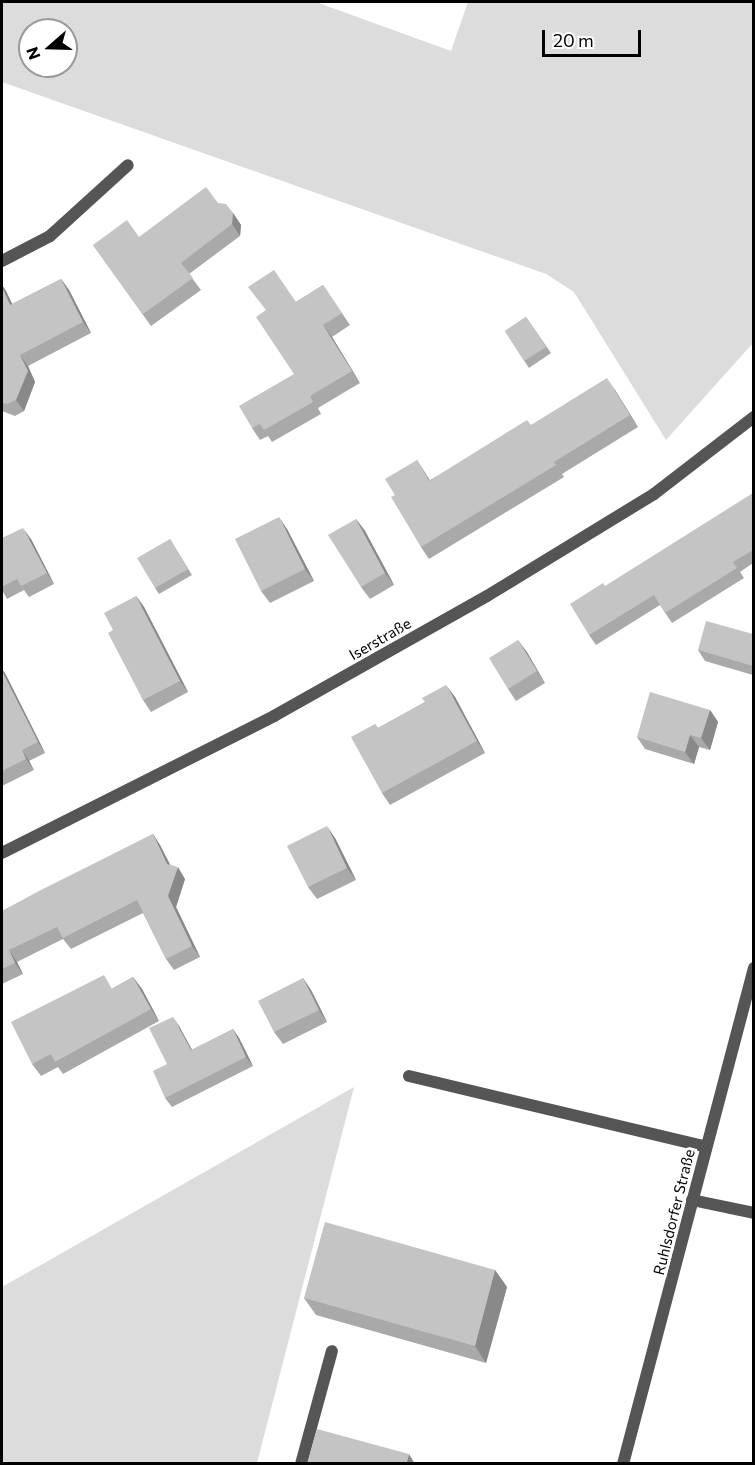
<!DOCTYPE html>
<html>
<head>
<meta charset="utf-8">
<style>
	body { margin:0 }
	#map { position:relative; width:755px; height:1465px; overflow:hidden; background:#fff; font-family:Commissioner,sans-serif }
	div>[style] { position:absolute }
	.green>* { inset:0; background:#dcdcdc }
	.service>* { height:12px; margin:-6px; padding:0 6px; transform-origin:6px; border-radius:6px; background:#555 }
	.minor>* { height:12px; margin:-6px; padding:0 6px; transform-origin:6px; border-radius:6px; background:#555 }
	.tertiary>* { height:12px; margin:-6px; padding:0 6px; transform-origin:6px; border-radius:6px; background:#555 }
	.wall>* { inset:0; background:#a9a9a9 }
	.shaded-wall>* { inset:0; background:#898989 }
	.building>* { inset:0; background:#c4c4c4 }
	span { translate:-50% -50%; white-space:nowrap; text-align:center; line-height:1.15; -webkit-text-stroke:6px #fff; paint-order:stroke }
	.street-label { font-size:15px; color:#000 }
	.frame { position:absolute; inset:0; border:3px solid #000; pointer-events:none }
	.north { position:absolute; left:18px; top:18px; width:60px; height:60px; box-sizing:border-box; background:#fff; border:2px solid #999; border-radius:50%; rotate:250deg; font-size:16px; font-weight:700; line-height:24px; text-align:center; color:#000 }
	.north::after { content:''; display:block; margin:auto; width:21px; height:27px; background:#000; clip-path:polygon(50% 0,100% 100%,50% 72%,0 100%) }
	.scale { position:absolute; left:542px; top:30px; width:99px; height:27px; box-sizing:border-box; border:3px solid #000; border-top:0; padding-left:8px; font-size:18px; line-height:21px; white-space:nowrap; color:#000; -webkit-text-stroke:4px #fff; paint-order:stroke }
</style>
</head>
<body>
<div id="map">
	<div class="green">
		<div style="clip-path:polygon(evenodd,2px 2px,316px 2px,451px 51px,468px 2px,753px 2px,753px 343px,666px 440px,574px 292px,546px 274px,2px 82px,2px 2px,30px 30px,66px 30px,66px 66px,30px 66px,30px 30px)"></div>
		<div style="clip-path:polygon(354px 1087px,257px 1463px,2px 1463px,2px 1287px)"></div>
	</div>
	<div class="service">
		<div style="left:409px;top:1076px;width:305px;rotate:13.4deg"></div>
		<div style="left:692px;top:1200px;width:63px;rotate:11.8deg"></div>
		<div style="left:301px;top:1464px;width:117px;rotate:-74.7deg"></div>
	</div>
	<div class="minor">
		<div style="left:2px;top:261px;width:54px;rotate:-27.5deg"></div>
		<div style="left:50px;top:236px;width:105px;rotate:-42.3deg"></div>
	</div>
	<div class="tertiary">
		<div style="left:2px;top:853px;width:305px;rotate:-26.7deg"></div>
		<div style="left:274px;top:716px;width:244px;rotate:-29.4deg"></div>
		<div style="left:487px;top:596px;width:196px;rotate:-31.4deg"></div>
		<div style="left:654px;top:494px;width:126px;rotate:-37.6deg"></div>
		<div style="left:623px;top:1464px;width:513px;rotate:-75.21deg"></div>
	</div>
	<div class="wall">
		<div style="clip-path:polygon(218px 203px,233px 213px,241px 225px,240px 236px,189px 274px,201px 290px,151px 326px,93px 245px,139px 237px)"></div>
		<div style="clip-path:polygon(61px 279px,69px 290px,91px 333px,28px 366px,35px 382px,24px 411px,15px 416px,2px 411px,2px 285px,6px 291px,12px 304px)"></div>
		<div style="clip-path:polygon(323px 285px,350px 325px,332px 337px,360px 383px,318px 408px,321px 414px,272px 442px,268px 436px,260px 440px,252px 428px,294px 374px,296px 302px)"></div>
		<div style="clip-path:polygon(526px 317px,551px 353px,529px 368px,505px 331px)"></div>
		<div style="clip-path:polygon(615px 390px,638px 427px,562px 474px,564px 477px,429px 559px,421px 547px,395px 495px,417px 460px,430px 480px,531px 425px)"></div>
		<div style="clip-path:polygon(753px 493px,753px 563px,740px 572px,744px 578px,672px 623px,660px 605px,596px 645px,589px 635px)"></div>
		<div style="clip-path:polygon(356px 519px,365px 531px,394px 585px,370px 599px,361px 587px)"></div>
		<div style="clip-path:polygon(287px 529px,314px 581px,270px 603px,261px 591px)"></div>
		<div style="clip-path:polygon(2px 538px,31px 539px,54px 584px,29px 597px,24px 590px,7px 599px,2px 590px)"></div>
		<div style="clip-path:polygon(170px 539px,192px 575px,159px 594px,155px 588px)"></div>
		<div style="clip-path:polygon(136px 596px,144px 607px,188px 692px,151px 712px,143px 700px,113px 630px)"></div>
		<div style="clip-path:polygon(753px 634px,753px 675px,705px 661px,698px 650px)"></div>
		<div style="clip-path:polygon(518px 640px,545px 683px,516px 701px,508px 689px)"></div>
		<div style="clip-path:polygon(2px 669px,6px 675px,45px 753px,29px 761px,34px 770px,2px 786px)"></div>
		<div style="clip-path:polygon(455px 697px,485px 753px,390px 805px,382px 793px,375px 724px,378px 728px,425px 702px)"></div>
		<div style="clip-path:polygon(710px 710px,718px 722px,710px 750px,699px 747px,694px 764px,645px 749px,637px 737px)"></div>
		<div style="clip-path:polygon(153px 834px,160px 845px,170px 865px,185px 879px,176px 907px,200px 957px,174px 970px,166px 959px,143px 913px,71px 949px,63px 939px,17px 962px,23px 974px,2px 984px,2px 911px)"></div>
		<div style="clip-path:polygon(335px 838px,356px 880px,317px 899px,308px 887px)"></div>
		<div style="clip-path:polygon(133px 977px,142px 989px,159px 1021px,63px 1074px,58px 1067px,41px 1076px,32px 1064px,113px 988px)"></div>
		<div style="clip-path:polygon(303px 978px,311px 990px,327px 1022px,283px 1044px,274px 1032px)"></div>
		<div style="clip-path:polygon(179px 1026px,192px 1050px,233px 1029px,239px 1038px,253px 1066px,172px 1107px,165px 1098px,167px 1064px)"></div>
		<div style="clip-path:polygon(495px 1270px,507px 1287px,486px 1363px,316px 1315px,304px 1298px)"></div>
	</div>
	<div class="shaded-wall">
		<div style="clip-path:polygon(233px 213px,241px 225px,240px 236px,232px 224px)"></div>
		<div style="clip-path:polygon(61px 279px,69px 290px,91px 333px,83px 322px)"></div>
		<div style="clip-path:polygon(2px 285px,6px 291px,18px 316px,10px 305px,2px 287px)"></div>
		<div style="clip-path:polygon(323px 325px,332px 337px,360px 383px,352px 371px)"></div>
		<div style="clip-path:polygon(20px 355px,28px 366px,35px 382px,24px 411px,16px 400px)"></div>
		<div style="clip-path:polygon(607px 378px,615px 390px,638px 427px,630px 415px)"></div>
		<div style="clip-path:polygon(279px 517px,287px 529px,314px 581px,305px 569px)"></div>
		<div style="clip-path:polygon(356px 519px,365px 531px,394px 585px,385px 573px)"></div>
		<div style="clip-path:polygon(23px 528px,31px 539px,54px 584px,47px 573px)"></div>
		<div style="clip-path:polygon(136px 596px,144px 607px,188px 692px,180px 681px)"></div>
		<div style="clip-path:polygon(518px 640px,527px 652px,545px 683px,537px 671px)"></div>
		<div style="clip-path:polygon(2px 669px,6px 675px,45px 753px,38px 742px,2px 671px)"></div>
		<div style="clip-path:polygon(446px 685px,455px 697px,485px 753px,477px 741px)"></div>
		<div style="clip-path:polygon(710px 710px,718px 722px,710px 750px,701px 738px)"></div>
		<div style="clip-path:polygon(690px 735px,699px 747px,694px 764px,685px 752px)"></div>
		<div style="clip-path:polygon(22px 750px,29px 761px,34px 770px,26px 759px)"></div>
		<div style="clip-path:polygon(327px 826px,335px 838px,356px 880px,347px 868px)"></div>
		<div style="clip-path:polygon(153px 834px,160px 845px,175px 874px,178px 867px,185px 879px,176px 907px,200px 957px,192px 946px,168px 896px,167px 864px)"></div>
		<div style="clip-path:polygon(9px 950px,17px 962px,23px 974px,15px 963px)"></div>
		<div style="clip-path:polygon(133px 977px,142px 989px,159px 1021px,151px 1009px)"></div>
		<div style="clip-path:polygon(303px 978px,311px 990px,327px 1022px,319px 1010px)"></div>
		<div style="clip-path:polygon(173px 1017px,179px 1026px,197px 1059px,191px 1050px)"></div>
		<div style="clip-path:polygon(233px 1029px,239px 1038px,253px 1066px,246px 1057px)"></div>
		<div style="clip-path:polygon(495px 1270px,507px 1287px,486px 1363px,475px 1346px)"></div>
		<div style="clip-path:polygon(409px 1454px,415px 1464px,406px 1464px)"></div>
	</div>
	<div class="building">
		<div style="clip-path:polygon(206px 187px,218px 203px,226px 204px,233px 213px,232px 224px,181px 263px,193px 278px,143px 314px,93px 245px,127px 220px,139px 237px)"></div>
		<div style="clip-path:polygon(274px 270px,296px 302px,323px 285px,342px 313px,323px 325px,352px 371px,310px 396px,313px 402px,264px 430px,260px 424px,252px 428px,239px 406px,294px 374px,256px 317px,266px 310px,248px 287px)"></div>
		<div style="clip-path:polygon(61px 279px,83px 322px,20px 355px,28px 371px,16px 400px,7px 404px,2px 403px,2px 287px,10px 305px)"></div>
		<div style="clip-path:polygon(526px 317px,546px 347px,524px 361px,505px 331px)"></div>
		<div style="clip-path:polygon(607px 378px,630px 415px,554px 462px,556px 465px,421px 547px,391px 497px,395px 495px,385px 479px,417px 460px,429px 481px,527px 420px,531px 425px)"></div>
		<div style="clip-path:polygon(753px 493px,753px 550px,733px 562px,737px 568px,665px 613px,654px 595px,589px 635px,570px 604px,603px 583px,605px 586px)"></div>
		<div style="clip-path:polygon(279px 517px,305px 569px,261px 591px,235px 539px)"></div>
		<div style="clip-path:polygon(356px 519px,385px 573px,361px 587px,328px 535px)"></div>
		<div style="clip-path:polygon(23px 528px,47px 573px,21px 586px,17px 579px,2px 587px,2px 538px)"></div>
		<div style="clip-path:polygon(170px 539px,188px 569px,155px 588px,137px 558px)"></div>
		<div style="clip-path:polygon(136px 596px,180px 681px,143px 700px,108px 633px,113px 630px,104px 613px)"></div>
		<div style="clip-path:polygon(706px 621px,753px 634px,753px 666px,698px 650px)"></div>
		<div style="clip-path:polygon(518px 640px,537px 671px,508px 689px,489px 658px)"></div>
		<div style="clip-path:polygon(2px 671px,38px 742px,22px 750px,26px 759px,2px 771px)"></div>
		<div style="clip-path:polygon(446px 685px,477px 741px,382px 793px,351px 737px,375px 724px,378px 728px,425px 702px,422px 698px)"></div>
		<div style="clip-path:polygon(650px 692px,710px 710px,701px 738px,690px 735px,685px 752px,637px 737px)"></div>
		<div style="clip-path:polygon(327px 826px,347px 868px,308px 887px,287px 846px)"></div>
		<div style="clip-path:polygon(153px 834px,167px 864px,178px 867px,168px 896px,192px 946px,166px 959px,137px 900px,63px 938px,57px 927px,9px 950px,15px 963px,2px 969px,2px 911px,39px 891px)"></div>
		<div style="clip-path:polygon(104px 975px,112px 989px,133px 977px,151px 1009px,55px 1062px,51px 1054px,32px 1064px,11px 1022px)"></div>
		<div style="clip-path:polygon(303px 978px,319px 1010px,274px 1032px,258px 1001px)"></div>
		<div style="clip-path:polygon(173px 1017px,191px 1050px,233px 1029px,246px 1057px,165px 1098px,153px 1071px,167px 1064px,149px 1028px)"></div>
		<div style="clip-path:polygon(325px 1222px,495px 1270px,475px 1346px,304px 1298px)"></div>
		<div style="clip-path:polygon(317px 1429px,409px 1454px,406px 1464px,307px 1464px)"></div>
	</div>
	<div class="street-label">
		<span style="left:380px;top:639px;rotate:-30deg">Iserstraße</span>
		<span style="left:674px;top:1212px;rotate:-76deg">Ruhlsdorfer Straße</span>
	</div>
	<div class="frame"></div>
	<div class="north">N</div>
	<div class="scale">20 m</div>
</div>
</body>
</html>
